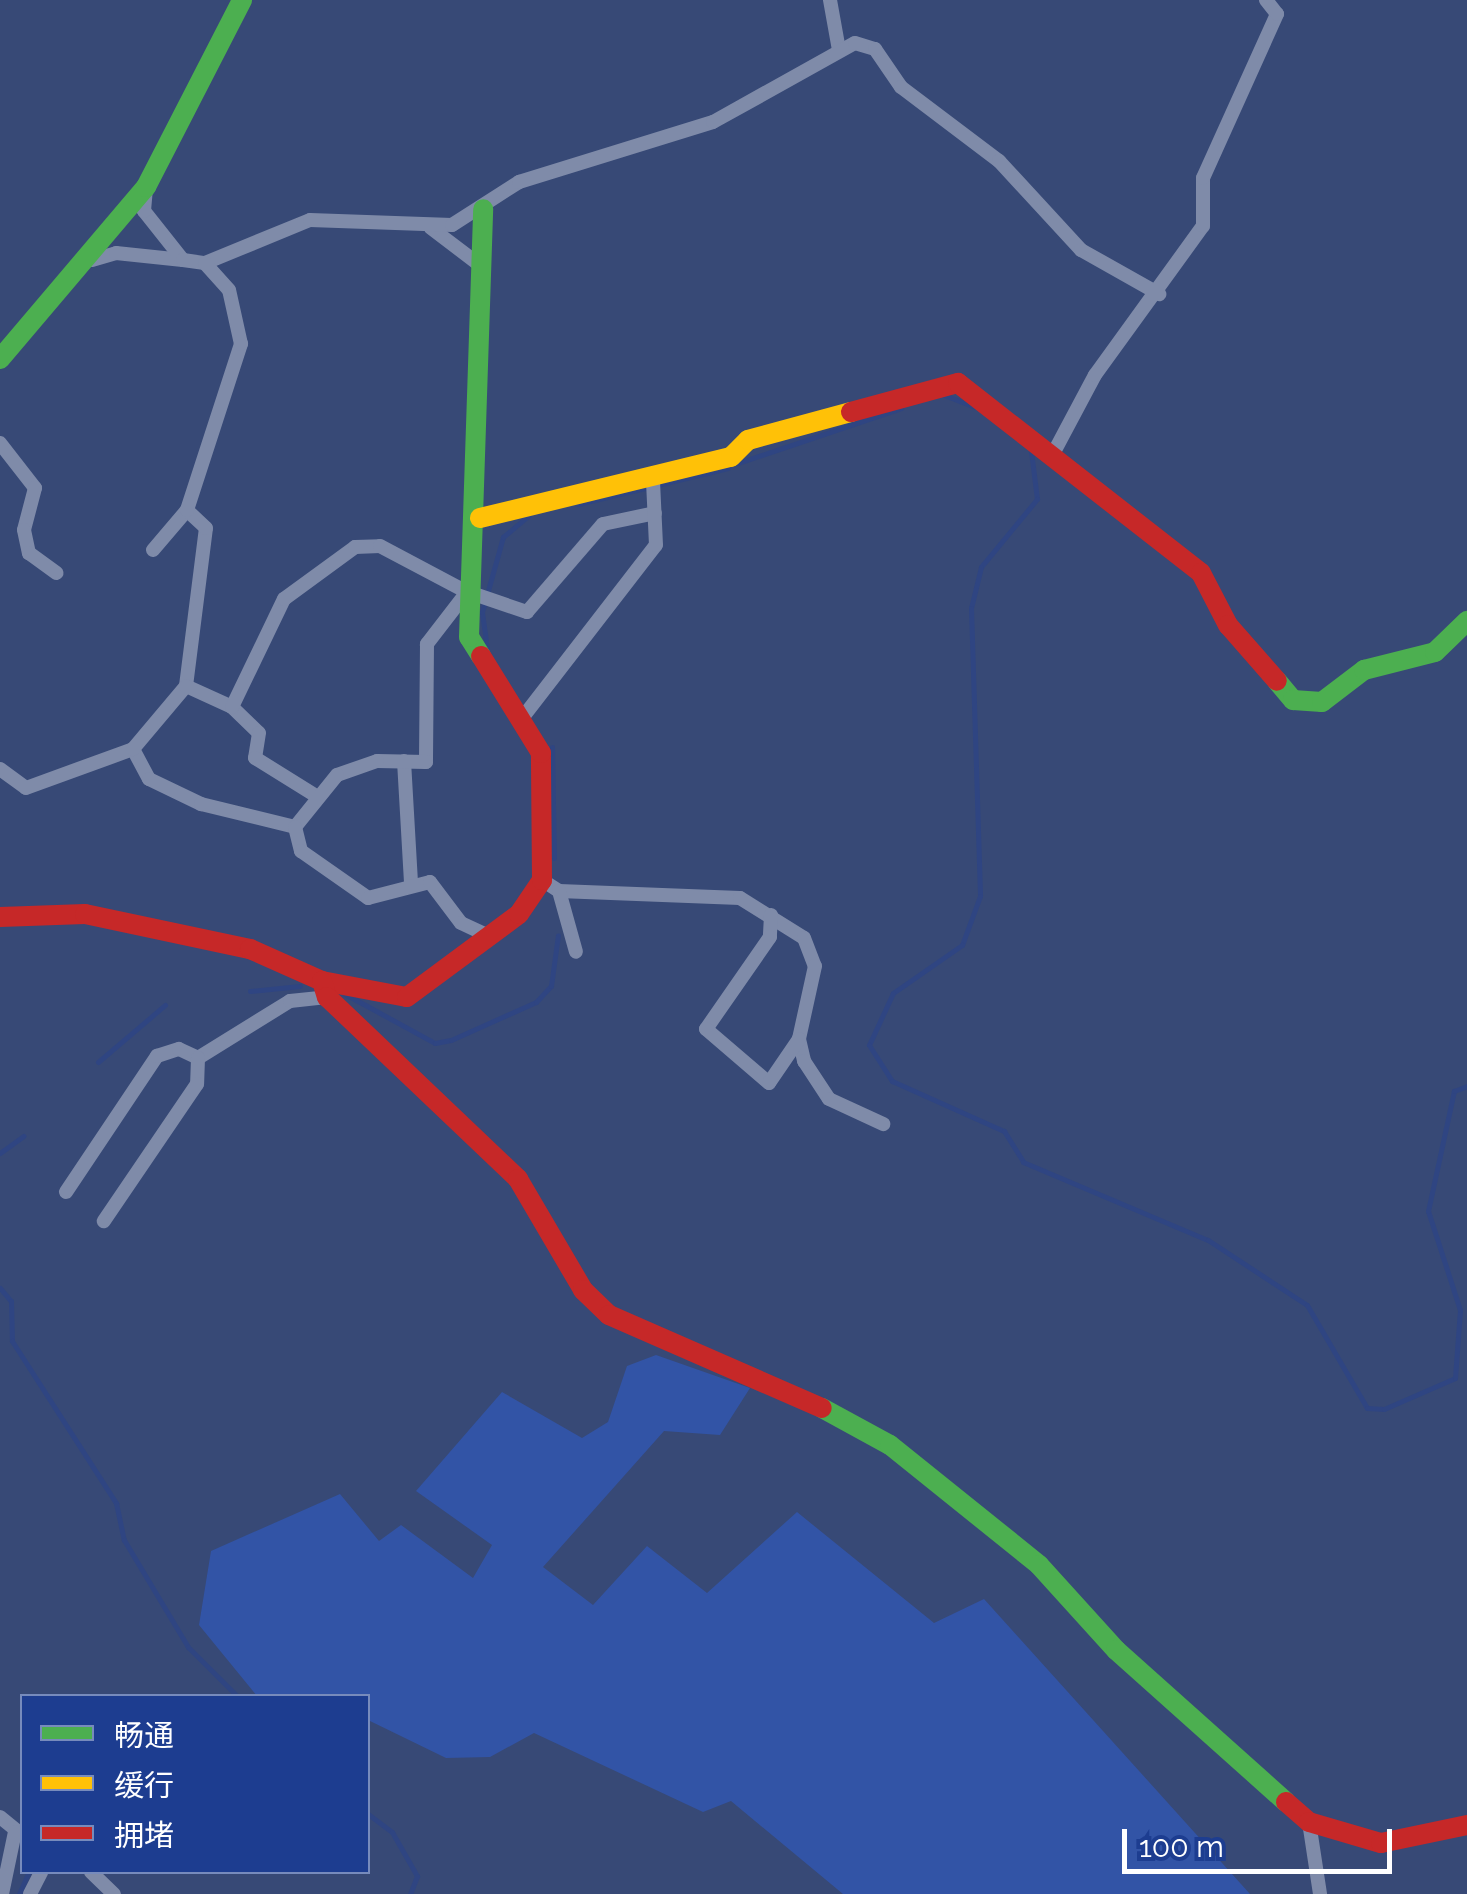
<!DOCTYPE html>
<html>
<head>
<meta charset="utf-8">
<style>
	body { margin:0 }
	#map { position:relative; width:1467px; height:1894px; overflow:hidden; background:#374976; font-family:Raleway,"Noto Sans SC",sans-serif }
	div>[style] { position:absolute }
	.green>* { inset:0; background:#3254a6 }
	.stream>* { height:5px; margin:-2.5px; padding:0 2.5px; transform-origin:2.5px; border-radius:2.5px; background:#2f4582 }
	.street>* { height:14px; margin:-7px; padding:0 7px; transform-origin:7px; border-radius:7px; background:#7f8ba9 }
	.fast>* { height:20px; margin:-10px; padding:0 10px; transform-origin:10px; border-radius:10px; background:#4caf50 }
	.slow>* { height:20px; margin:-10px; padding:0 10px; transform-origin:10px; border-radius:10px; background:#ffc107 }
	.jam>* { height:20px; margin:-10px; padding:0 10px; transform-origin:10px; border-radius:10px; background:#c62828 }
	span { translate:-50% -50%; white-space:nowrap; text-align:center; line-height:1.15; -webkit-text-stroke:8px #1d3d90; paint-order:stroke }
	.legend { position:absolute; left:20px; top:1694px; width:350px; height:180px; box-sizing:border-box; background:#1d3d90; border:2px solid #778bbc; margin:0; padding:12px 18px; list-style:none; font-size:30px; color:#fff }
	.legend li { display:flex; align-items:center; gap:20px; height:50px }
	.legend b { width:50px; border:2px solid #778bbc }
	.scale { position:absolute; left:1122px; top:1829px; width:270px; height:45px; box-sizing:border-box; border:5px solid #fff; border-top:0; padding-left:12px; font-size:30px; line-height:35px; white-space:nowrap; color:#fff; -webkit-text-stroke:8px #1d3d90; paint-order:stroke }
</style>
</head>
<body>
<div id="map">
	<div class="green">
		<div style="clip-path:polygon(656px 1355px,750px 1388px,720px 1435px,664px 1431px,543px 1567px,593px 1605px,647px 1546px,707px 1593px,797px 1512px,934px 1623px,984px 1599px,1250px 1894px,843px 1894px,731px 1801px,703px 1812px,534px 1733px,490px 1757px,446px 1758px,370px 1721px,368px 1728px,368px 1696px,257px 1696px,199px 1625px,211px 1551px,340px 1494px,379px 1541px,401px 1525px,473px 1578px,492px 1545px,416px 1491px,502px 1392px,582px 1438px,608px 1422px,627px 1366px)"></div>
	</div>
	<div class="stream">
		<div style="left:944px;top:395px;width:33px;rotate:21deg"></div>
		<div style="left:1031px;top:451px;width:48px;rotate:82.9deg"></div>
		<div style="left:1037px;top:499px;width:88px;rotate:129.5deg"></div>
		<div style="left:981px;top:567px;width:42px;rotate:103.7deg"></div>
		<div style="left:971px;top:608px;width:288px;rotate:88.2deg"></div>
		<div style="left:980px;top:896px;width:52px;rotate:110.2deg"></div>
		<div style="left:962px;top:945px;width:84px;rotate:145.2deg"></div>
		<div style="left:893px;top:993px;width:57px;rotate:114.8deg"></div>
		<div style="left:869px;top:1045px;width:43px;rotate:57.4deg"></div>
		<div style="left:892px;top:1081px;width:123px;rotate:24.1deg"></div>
		<div style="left:1004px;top:1131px;width:36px;rotate:58deg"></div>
		<div style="left:1023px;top:1162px;width:201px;rotate:22.9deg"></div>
		<div style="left:1208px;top:1240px;width:118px;rotate:33.3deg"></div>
		<div style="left:1307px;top:1305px;width:119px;rotate:59.8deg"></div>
		<div style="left:1367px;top:1408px;width:17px;rotate:3deg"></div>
		<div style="left:1384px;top:1409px;width:77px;rotate:-23.6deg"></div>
		<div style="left:1455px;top:1378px;width:68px;rotate:-85.8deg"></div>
		<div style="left:1460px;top:1310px;width:104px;rotate:-107.9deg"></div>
		<div style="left:1428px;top:1211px;width:123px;rotate:-77.8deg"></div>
		<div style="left:1454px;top:1091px;width:14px;rotate:-21deg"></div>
		<div style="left:738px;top:463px;width:172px;rotate:-18.6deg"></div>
		<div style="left:578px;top:504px;width:154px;rotate:-13.5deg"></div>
		<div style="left:487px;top:648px;width:36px;rotate:-98deg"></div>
		<div style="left:482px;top:612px;width:78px;rotate:-74.4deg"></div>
		<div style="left:503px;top:537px;width:34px;rotate:-40deg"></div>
		<div style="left:552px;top:747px;width:111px;rotate:89deg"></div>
		<div style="left:250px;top:991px;width:50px;rotate:-5.7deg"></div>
		<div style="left:345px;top:994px;width:102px;rotate:28.6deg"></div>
		<div style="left:435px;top:1043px;width:16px;rotate:-11deg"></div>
		<div style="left:451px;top:1040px;width:93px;rotate:-24.1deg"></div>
		<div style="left:536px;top:1002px;width:22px;rotate:-47deg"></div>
		<div style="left:551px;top:986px;width:51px;rotate:-82.2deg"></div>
		<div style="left:98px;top:1062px;width:88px;rotate:-40.4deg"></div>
		<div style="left:0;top:1153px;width:29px;rotate:-36deg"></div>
		<div style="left:0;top:1288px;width:17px;rotate:50deg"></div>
		<div style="left:11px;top:1301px;width:40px;rotate:88.6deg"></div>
		<div style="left:12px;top:1341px;width:193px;rotate:57.3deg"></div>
		<div style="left:116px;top:1503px;width:38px;rotate:78deg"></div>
		<div style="left:124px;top:1540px;width:125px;rotate:59.1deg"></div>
		<div style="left:188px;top:1647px;width:69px;rotate:45deg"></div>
		<div style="left:368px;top:1814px;width:30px;rotate:37deg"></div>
		<div style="left:392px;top:1832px;width:51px;rotate:60.4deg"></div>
		<div style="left:417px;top:1876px;width:19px;rotate:111deg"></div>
		<div style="left:19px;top:1894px;width:24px;rotate:-66deg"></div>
	</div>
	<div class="street">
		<div style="left:830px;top:0;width:51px;rotate:79.8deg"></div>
		<div style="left:431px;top:228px;width:63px;rotate:37.2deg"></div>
		<div style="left:92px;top:260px;width:25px;rotate:-16deg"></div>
		<div style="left:116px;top:253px;width:67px;rotate:6deg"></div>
		<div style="left:183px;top:260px;width:63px;rotate:-128.5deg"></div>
		<div style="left:144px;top:211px;width:23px;rotate:-85deg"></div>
		<div style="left:183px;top:260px;width:22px;rotate:8deg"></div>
		<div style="left:205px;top:263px;width:113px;rotate:-22.3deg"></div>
		<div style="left:310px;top:220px;width:142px;rotate:2deg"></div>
		<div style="left:452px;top:225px;width:80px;rotate:-32.7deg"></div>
		<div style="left:519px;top:182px;width:203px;rotate:-17.2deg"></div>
		<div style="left:713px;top:122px;width:162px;rotate:-29.1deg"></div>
		<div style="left:855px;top:43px;width:21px;rotate:17deg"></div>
		<div style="left:875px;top:49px;width:46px;rotate:55.6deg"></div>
		<div style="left:901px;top:87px;width:123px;rotate:37.1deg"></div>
		<div style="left:999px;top:161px;width:121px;rotate:47.3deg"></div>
		<div style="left:1081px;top:250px;width:90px;rotate:29.4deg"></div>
		<div style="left:0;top:443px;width:57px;rotate:52.1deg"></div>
		<div style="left:35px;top:488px;width:43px;rotate:104.7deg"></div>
		<div style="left:24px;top:530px;width:24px;rotate:78deg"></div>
		<div style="left:29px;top:553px;width:34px;rotate:36deg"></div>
		<div style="left:1054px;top:452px;width:87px;rotate:-62deg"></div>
		<div style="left:1095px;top:375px;width:184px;rotate:-54.1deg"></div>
		<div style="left:1203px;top:226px;width:48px;rotate:-90deg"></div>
		<div style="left:1203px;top:178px;width:180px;rotate:-65.7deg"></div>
		<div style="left:1277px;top:14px;width:18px;rotate:-128deg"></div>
		<div style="left:153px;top:550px;width:52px;rotate:-49.6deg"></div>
		<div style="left:477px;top:595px;width:53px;rotate:18.8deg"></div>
		<div style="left:527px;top:612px;width:116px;rotate:-49.2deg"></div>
		<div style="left:603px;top:524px;width:53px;rotate:-11.9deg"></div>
		<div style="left:186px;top:686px;width:159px;rotate:-82.8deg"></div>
		<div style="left:206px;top:528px;width:26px;rotate:-137deg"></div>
		<div style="left:187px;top:510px;width:175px;rotate:-72deg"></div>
		<div style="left:241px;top:344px;width:55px;rotate:-102.5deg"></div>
		<div style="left:229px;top:290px;width:36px;rotate:-132deg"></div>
		<div style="left:232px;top:707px;width:37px;rotate:44deg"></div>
		<div style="left:259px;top:733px;width:25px;rotate:99deg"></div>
		<div style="left:255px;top:758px;width:68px;rotate:31.8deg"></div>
		<div style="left:523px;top:717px;width:217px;rotate:-52.3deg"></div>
		<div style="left:656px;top:545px;width:63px;rotate:-92.7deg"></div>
		<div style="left:133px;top:749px;width:34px;rotate:62deg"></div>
		<div style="left:149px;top:779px;width:58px;rotate:25.7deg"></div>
		<div style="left:201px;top:804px;width:97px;rotate:13.7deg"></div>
		<div style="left:404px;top:761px;width:123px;rotate:86.7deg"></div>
		<div style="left:0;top:769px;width:32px;rotate:36deg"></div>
		<div style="left:26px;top:788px;width:114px;rotate:-20deg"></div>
		<div style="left:133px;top:749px;width:82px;rotate:-49.9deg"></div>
		<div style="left:186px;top:686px;width:51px;rotate:24.5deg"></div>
		<div style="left:232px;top:707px;width:120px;rotate:-64.3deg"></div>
		<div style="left:284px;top:599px;width:88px;rotate:-36.2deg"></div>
		<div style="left:355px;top:547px;width:25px;rotate:-2deg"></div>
		<div style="left:380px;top:546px;width:98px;rotate:27.9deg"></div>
		<div style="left:467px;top:592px;width:66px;rotate:127.6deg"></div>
		<div style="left:427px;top:644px;width:118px;rotate:90.5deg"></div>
		<div style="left:426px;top:762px;width:49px;rotate:-178.8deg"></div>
		<div style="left:377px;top:761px;width:42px;rotate:160.7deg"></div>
		<div style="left:337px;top:775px;width:67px;rotate:128.9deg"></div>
		<div style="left:295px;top:827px;width:25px;rotate:76deg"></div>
		<div style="left:301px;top:851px;width:82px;rotate:35deg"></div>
		<div style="left:368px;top:898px;width:64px;rotate:-14.5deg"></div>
		<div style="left:430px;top:882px;width:51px;rotate:52.9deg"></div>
		<div style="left:461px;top:923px;width:31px;rotate:25deg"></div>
		<div style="left:542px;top:880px;width:20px;rotate:33deg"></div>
		<div style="left:559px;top:891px;width:181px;rotate:2.2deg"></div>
		<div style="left:740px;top:898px;width:75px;rotate:32deg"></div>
		<div style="left:804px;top:938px;width:30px;rotate:69deg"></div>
		<div style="left:815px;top:966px;width:75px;rotate:102.4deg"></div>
		<div style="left:799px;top:1039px;width:23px;rotate:77deg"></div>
		<div style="left:804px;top:1061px;width:45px;rotate:56.7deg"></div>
		<div style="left:829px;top:1099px;width:60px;rotate:24.8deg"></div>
		<div style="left:559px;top:891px;width:63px;rotate:74.4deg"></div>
		<div style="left:771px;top:915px;width:22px;rotate:93deg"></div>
		<div style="left:770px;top:937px;width:112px;rotate:124.8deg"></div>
		<div style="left:706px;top:1029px;width:83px;rotate:40.6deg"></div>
		<div style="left:769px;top:1083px;width:53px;rotate:-55.7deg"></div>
		<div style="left:198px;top:1058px;width:108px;rotate:-31.8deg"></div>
		<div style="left:290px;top:1001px;width:37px;rotate:-6deg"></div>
		<div style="left:66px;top:1192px;width:164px;rotate:-56.2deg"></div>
		<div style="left:157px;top:1056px;width:23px;rotate:-18deg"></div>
		<div style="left:179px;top:1049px;width:21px;rotate:25deg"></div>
		<div style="left:198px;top:1058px;width:26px;rotate:92deg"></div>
		<div style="left:197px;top:1084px;width:166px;rotate:124.2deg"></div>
		<div style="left:0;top:1817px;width:28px;rotate:39deg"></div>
		<div style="left:1309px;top:1822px;width:73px;rotate:81.3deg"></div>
		<div style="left:91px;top:1872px;width:32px;rotate:44deg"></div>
		<div style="left:2px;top:1894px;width:63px;rotate:-78.2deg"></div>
		<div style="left:30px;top:1894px;width:25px;rotate:-63deg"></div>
	</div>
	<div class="fast">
		<div style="left:0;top:359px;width:226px;rotate:-49.7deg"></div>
		<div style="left:146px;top:187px;width:210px;rotate:-62.8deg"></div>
		<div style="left:481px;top:656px;width:22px;rotate:-122deg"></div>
		<div style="left:469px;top:637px;width:428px;rotate:-88.1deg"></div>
		<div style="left:1277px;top:681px;width:25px;rotate:50deg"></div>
		<div style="left:1293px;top:700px;width:29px;rotate:4deg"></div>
		<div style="left:1322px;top:702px;width:53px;rotate:-37.3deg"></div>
		<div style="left:1364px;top:670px;width:73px;rotate:-14.2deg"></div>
		<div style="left:1435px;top:652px;width:45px;rotate:-44.1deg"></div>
		<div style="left:822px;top:1408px;width:77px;rotate:28.6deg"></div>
		<div style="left:890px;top:1445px;width:191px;rotate:38.8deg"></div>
		<div style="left:1039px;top:1565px;width:115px;rotate:47.8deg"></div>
		<div style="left:1116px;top:1650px;width:228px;rotate:41.8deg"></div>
	</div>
	<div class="slow">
		<div style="left:480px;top:518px;width:258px;rotate:-13.7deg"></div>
		<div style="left:731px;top:457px;width:24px;rotate:-45deg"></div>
		<div style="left:748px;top:440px;width:107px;rotate:-15.2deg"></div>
	</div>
	<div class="jam">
		<div style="left:851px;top:412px;width:111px;rotate:-15.2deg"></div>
		<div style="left:958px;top:383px;width:308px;rotate:38deg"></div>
		<div style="left:1201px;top:573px;width:59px;rotate:62.6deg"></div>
		<div style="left:1228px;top:625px;width:74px;rotate:48.8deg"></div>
		<div style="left:0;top:917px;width:85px;rotate:-2deg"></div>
		<div style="left:85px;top:914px;width:169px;rotate:12deg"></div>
		<div style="left:250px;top:949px;width:79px;rotate:24deg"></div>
		<div style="left:322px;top:981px;width:86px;rotate:10.7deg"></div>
		<div style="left:407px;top:997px;width:139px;rotate:-36.5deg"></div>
		<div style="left:519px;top:914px;width:41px;rotate:-55.9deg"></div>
		<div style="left:542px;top:880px;width:127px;rotate:-90.5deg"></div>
		<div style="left:541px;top:753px;width:114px;rotate:-121.7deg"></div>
		<div style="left:322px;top:981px;width:17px;rotate:73deg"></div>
		<div style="left:327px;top:997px;width:264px;rotate:43.6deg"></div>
		<div style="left:518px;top:1179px;width:129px;rotate:59.6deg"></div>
		<div style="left:583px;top:1290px;width:36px;rotate:44deg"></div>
		<div style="left:609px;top:1315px;width:232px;rotate:23.6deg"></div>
		<div style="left:1286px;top:1802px;width:30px;rotate:41deg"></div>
		<div style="left:1309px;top:1822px;width:75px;rotate:16.3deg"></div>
		<div style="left:1381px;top:1843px;width:88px;rotate:-11.8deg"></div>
	</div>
	<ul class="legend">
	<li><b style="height:12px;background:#4caf50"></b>畅通</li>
	<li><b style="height:12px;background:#ffc107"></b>缓行</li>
	<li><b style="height:12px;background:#c62828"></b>拥堵</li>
	</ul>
	<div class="scale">100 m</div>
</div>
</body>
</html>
